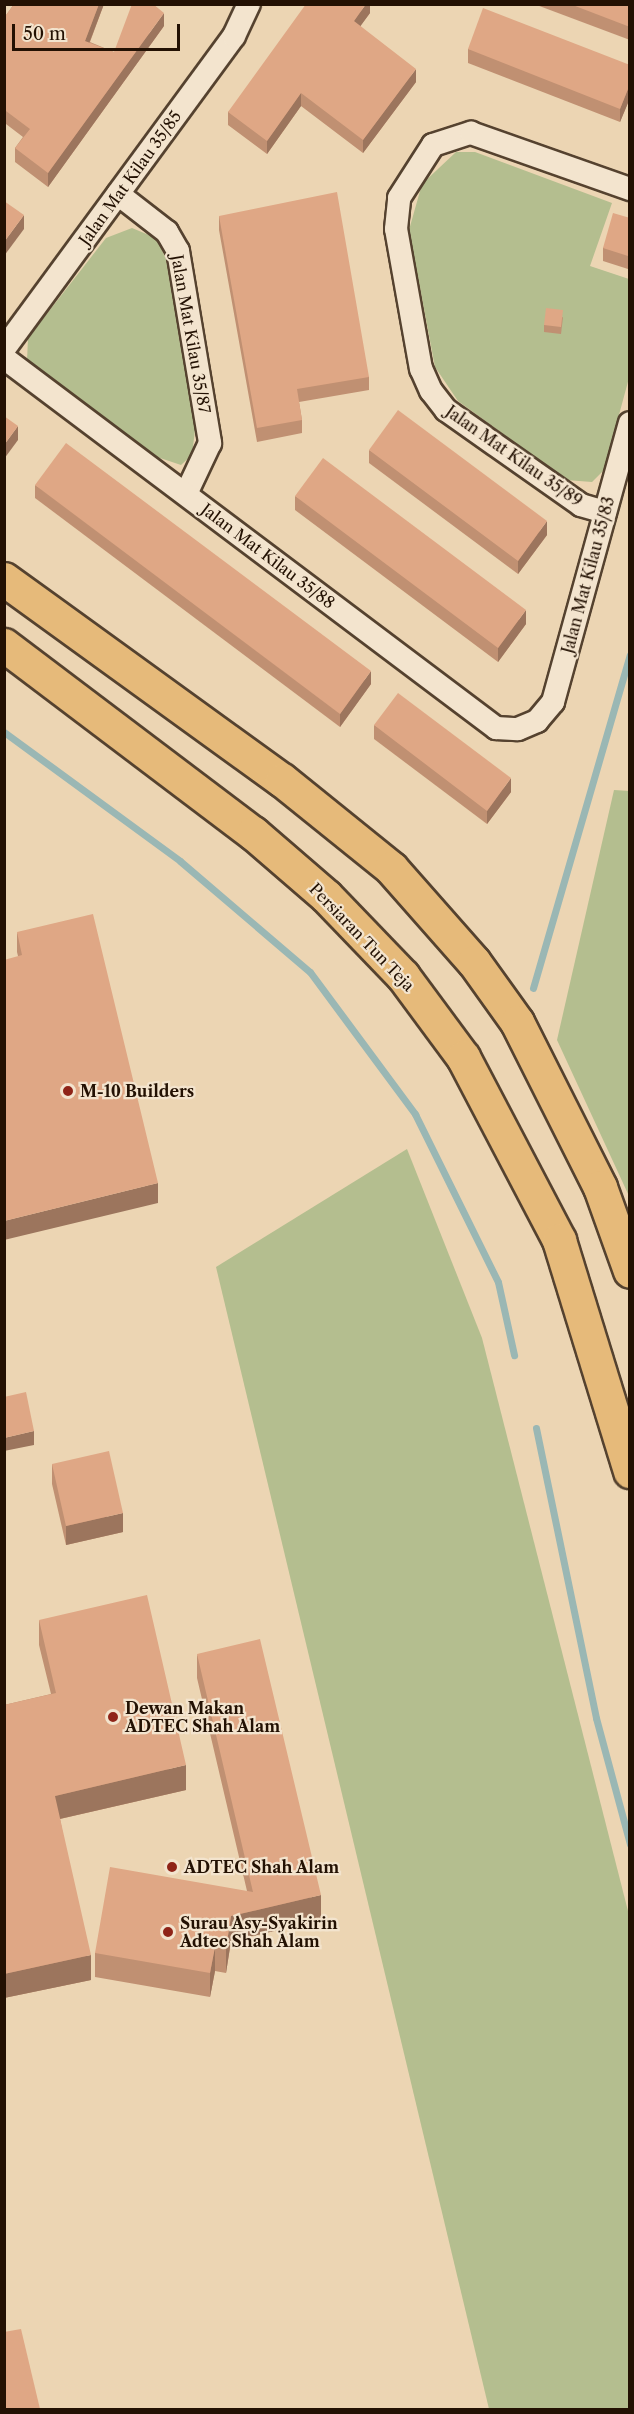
<!DOCTYPE html>
<html>
<head>
<meta charset="utf-8">
<style>
	body { margin:0 }
	#map { position:relative; width:634px; height:2414px; overflow:hidden; background:#ecd5b3; font-family:"Libre Caslon Text",serif }
	div>[style] { position:absolute }
	.green>* { inset:0; background:#b4be8f }
	.stream>* { height:7px; margin:-3.5px; padding:0 3.5px; transform-origin:3.5px; border-radius:3.5px; background:#9ab7b4 }
	.roads { filter:drop-shadow(2px 0 #55422f) drop-shadow(-2px 0 #55422f) drop-shadow(0 2px #55422f) drop-shadow(0 -2px #55422f) }
	.street>* { height:22px; margin:-11px; padding:0 11px; transform-origin:11px; border-radius:11px; background:#f3e4ce }
	.primary>* { height:33px; margin:-16.5px; padding:0 16.5px; transform-origin:16.5px; border-radius:16.5px; background:#e6ba7a }
	.wall>* { inset:0; background:#c09072 }
	.shaded-wall>* { inset:0; background:#9c755d }
	.building>* { inset:0; background:#dfa785 }
	.dots>* { width:16px; height:16px; translate:-50% -50%; box-sizing:border-box; border:3px solid #f3e4ce; border-radius:50% }
	span { translate:-50% -50%; white-space:nowrap; text-align:center; line-height:1.15; -webkit-text-stroke:4.5px #f3e4ce; paint-order:stroke }
	.street-label { font-size:16px; color:#231103 }
	.poi-label { font-size:16px; color:#231103; font-weight:700 }
	.left { translate:0 -50%; text-align:left }
	.frame { position:absolute; inset:0; border:6px solid #231103; pointer-events:none }
	.scale { position:absolute; left:12px; top:24px; width:168px; height:27px; box-sizing:border-box; border:3px solid #231103; border-top:0; padding-left:8px; font-size:18px; line-height:21px; white-space:nowrap; color:#231103; -webkit-text-stroke:4px #f3e4ce; paint-order:stroke }
</style>
</head>
<body>
<div id="map">
	<div class="green">
		<div style="clip-path:polygon(456px 152px,475px 152px,612px 203px,590px 266px,629px 279px,629px 378px,604px 470px,592px 482px,566px 480px,458px 401px,435px 367px,409px 230px,422px 184px)"></div>
		<div style="clip-path:polygon(132px 228px,156px 238px,166px 259px,195px 430px,192px 455px,181px 465px,157px 457px,35px 372px,27px 361px,28px 338px,106px 238px)"></div>
		<div style="clip-path:polygon(614px 790px,630px 791px,629px 1196px,557px 1040px)"></div>
		<div style="clip-path:polygon(407px 1149px,482px 1338px,629px 1915px,629px 2409px,489px 2409px,216px 1267px)"></div>
	</div>
	<div class="stream">
		<div style="left:4px;top:732px;width:218px;rotate:36.2deg"></div>
		<div style="left:180px;top:861px;width:171px;rotate:40.5deg"></div>
		<div style="left:310px;top:972px;width:177px;rotate:53.5deg"></div>
		<div style="left:415px;top:1114px;width:187px;rotate:63.7deg"></div>
		<div style="left:498px;top:1282px;width:75px;rotate:77.6deg"></div>
		<div style="left:533px;top:988px;width:347px;rotate:-73.8deg"></div>
		<div style="left:536px;top:1428px;width:296px;rotate:78.3deg"></div>
		<div style="left:596px;top:1718px;width:131px;rotate:74.9deg"></div>
	</div>
	<div class="roads">
		<div class="street">
			<div style="left:118px;top:194px;width:62px;rotate:37.8deg"></div>
			<div style="left:167px;top:232px;width:22px;rotate:60deg"></div>
			<div style="left:178px;top:251px;width:195px;rotate:80.5deg"></div>
			<div style="left:210px;top:443px;width:56px;rotate:115.2deg"></div>
			<div style="left:4px;top:349px;width:388px;rotate:-53.7deg"></div>
			<div style="left:234px;top:36px;width:35px;rotate:-65deg"></div>
			<div style="left:4px;top:358px;width:616px;rotate:36.94deg"></div>
			<div style="left:496px;top:728px;width:22px;rotate:3deg"></div>
			<div style="left:518px;top:729px;width:21px;rotate:-23deg"></div>
			<div style="left:537px;top:721px;width:25px;rotate:-50deg"></div>
			<div style="left:553px;top:702px;width:289px;rotate:-74.6deg"></div>
			<div style="left:605px;top:512px;width:25px;rotate:-164deg"></div>
			<div style="left:581px;top:505px;width:165px;rotate:-144.9deg"></div>
			<div style="left:446px;top:410px;width:24px;rotate:-128deg"></div>
			<div style="left:431px;top:391px;width:24px;rotate:-114deg"></div>
			<div style="left:421px;top:369px;width:142px;rotate:-100.1deg"></div>
			<div style="left:396px;top:229px;width:31px;rotate:-84deg"></div>
			<div style="left:399px;top:198px;width:63px;rotate:-57.3deg"></div>
			<div style="left:433px;top:145px;width:40px;rotate:-18deg"></div>
			<div style="left:471px;top:133px;width:169px;rotate:19.4deg"></div>
		</div>
		<div class="primary">
			<div style="left:4px;top:579px;width:343px;rotate:35.9deg"></div>
			<div style="left:282px;top:780px;width:140px;rotate:38.9deg"></div>
			<div style="left:391px;top:868px;width:125px;rotate:48.6deg"></div>
			<div style="left:474px;top:962px;width:74px;rotate:54.4deg"></div>
			<div style="left:517px;top:1022px;width:185px;rotate:63.3deg"></div>
			<div style="left:600px;top:1187px;width:89px;rotate:70.3deg"></div>
			<div style="left:4px;top:645px;width:312px;rotate:37.1deg"></div>
			<div style="left:253px;top:833px;width:96px;rotate:40.8deg"></div>
			<div style="left:326px;top:896px;width:111px;rotate:46.1deg"></div>
			<div style="left:403px;top:976px;width:101px;rotate:53.5deg"></div>
			<div style="left:463px;top:1057px;width:207px;rotate:62.3deg"></div>
			<div style="left:559px;top:1240px;width:242px;rotate:72.9deg"></div>
		</div>
	</div>
	<div class="wall">
		<div style="clip-path:polygon(14px 4px,104px 4px,90px 42px,114px 52px,164px 26px,48px 187px,15px 162px,15px 148px,23px 137px,6px 124px,4px 126px,4px 18px)"></div>
		<div style="clip-path:polygon(370px 4px,370px 13px,360px 26px,416px 82px,363px 153px,301px 106px,267px 154px,228px 125px,228px 112px)"></div>
		<div style="clip-path:polygon(534px 4px,630px 4px,630px 40px)"></div>
		<div style="clip-path:polygon(468px 49px,630px 65px,630px 98px,620px 122px,468px 63px)"></div>
		<div style="clip-path:polygon(219px 216px,369px 377px,369px 390px,299px 402px,302px 420px,302px 433px,257px 442px,219px 230px)"></div>
		<div style="clip-path:polygon(630px 218px,630px 265px,628px 269px,603px 261px,603px 248px)"></div>
		<div style="clip-path:polygon(563px 317px,561px 334px,544px 332px,544px 325px)"></div>
		<div style="clip-path:polygon(369px 450px,547px 535px,518px 574px,369px 463px)"></div>
		<div style="clip-path:polygon(35px 485px,371px 684px,340px 727px,35px 498px)"></div>
		<div style="clip-path:polygon(295px 496px,526px 624px,498px 662px,295px 510px)"></div>
		<div style="clip-path:polygon(374px 725px,511px 792px,487px 824px,374px 739px)"></div>
		<div style="clip-path:polygon(17px 932px,158px 1203px,18px 956px,17px 952px)"></div>
		<div style="clip-path:polygon(52px 1464px,123px 1532px,66px 1545px,52px 1484px)"></div>
		<div style="clip-path:polygon(39px 1620px,186px 1790px,60px 1819px,91px 1980px,4px 1998px,4px 1705px,51px 1694px,39px 1645px)"></div>
		<div style="clip-path:polygon(197px 1654px,321px 1920px,231px 1941px,226px 1973px,215px 1971px,210px 1997px,95px 1977px,95px 1953px,247px 1891px,197px 1678px)"></div>
	</div>
	<div class="shaded-wall">
		<div style="clip-path:polygon(99px 4px,104px 4px,85px 54px,85px 41px)"></div>
		<div style="clip-path:polygon(366px 4px,370px 4px,370px 13px,354px 35px,354px 21px)"></div>
		<div style="clip-path:polygon(164px 13px,164px 26px,48px 187px,48px 173px)"></div>
		<div style="clip-path:polygon(416px 69px,416px 82px,363px 153px,363px 140px)"></div>
		<div style="clip-path:polygon(630px 84px,630px 98px,620px 122px,620px 109px)"></div>
		<div style="clip-path:polygon(301px 93px,301px 106px,267px 154px,267px 141px)"></div>
		<div style="clip-path:polygon(6px 111px,6px 124px,4px 126px,4px 112px)"></div>
		<div style="clip-path:polygon(24px 215px,24px 229px,4px 256px,4px 242px)"></div>
		<div style="clip-path:polygon(630px 252px,630px 265px,628px 269px,628px 256px)"></div>
		<div style="clip-path:polygon(18px 426px,18px 440px,4px 459px,4px 445px)"></div>
		<div style="clip-path:polygon(547px 521px,547px 535px,518px 574px,518px 561px)"></div>
		<div style="clip-path:polygon(526px 610px,526px 624px,498px 662px,498px 648px)"></div>
		<div style="clip-path:polygon(371px 671px,371px 684px,340px 727px,340px 714px)"></div>
		<div style="clip-path:polygon(511px 778px,511px 792px,487px 824px,487px 811px)"></div>
		<div style="clip-path:polygon(158px 1183px,158px 1203px,4px 1240px,4px 1221px)"></div>
		<div style="clip-path:polygon(34px 1431px,34px 1445px,4px 1451px,4px 1438px)"></div>
		<div style="clip-path:polygon(123px 1513px,123px 1532px,66px 1545px,66px 1526px)"></div>
		<div style="clip-path:polygon(186px 1765px,186px 1790px,55px 1820px,55px 1796px)"></div>
		<div style="clip-path:polygon(321px 1895px,321px 1920px,231px 1941px,226px 1973px,226px 1949px,231px 1916px)"></div>
		<div style="clip-path:polygon(215px 1947px,215px 1971px,210px 1997px,210px 1973px)"></div>
		<div style="clip-path:polygon(91px 1955px,91px 1980px,4px 1998px,4px 1974px)"></div>
	</div>
	<div class="building">
		<div style="clip-path:polygon(14px 4px,99px 4px,85px 41px,114px 52px,132px 4px,153px 4px,164px 13px,48px 173px,15px 148px,30px 129px,6px 111px,4px 112px,4px 18px)"></div>
		<div style="clip-path:polygon(306px 4px,366px 4px,354px 21px,416px 69px,363px 140px,301px 93px,267px 141px,228px 112px)"></div>
		<div style="clip-path:polygon(570px 4px,630px 4px,630px 27px)"></div>
		<div style="clip-path:polygon(483px 8px,630px 65px,630px 84px,620px 109px,468px 49px)"></div>
		<div style="clip-path:polygon(337px 192px,369px 377px,297px 389px,302px 420px,257px 428px,219px 216px)"></div>
		<div style="clip-path:polygon(4px 201px,24px 215px,4px 242px)"></div>
		<div style="clip-path:polygon(613px 213px,630px 218px,630px 252px,628px 256px,603px 248px)"></div>
		<div style="clip-path:polygon(546px 308px,563px 310px,561px 327px,544px 325px)"></div>
		<div style="clip-path:polygon(398px 410px,547px 521px,518px 561px,369px 450px)"></div>
		<div style="clip-path:polygon(4px 416px,18px 426px,4px 445px)"></div>
		<div style="clip-path:polygon(66px 443px,371px 671px,340px 714px,35px 485px)"></div>
		<div style="clip-path:polygon(323px 458px,526px 610px,498px 648px,295px 496px)"></div>
		<div style="clip-path:polygon(398px 693px,511px 778px,487px 811px,374px 725px)"></div>
		<div style="clip-path:polygon(93px 914px,158px 1183px,4px 1221px,4px 960px,22px 955px,17px 932px)"></div>
		<div style="clip-path:polygon(26px 1392px,34px 1431px,4px 1438px,4px 1397px)"></div>
		<div style="clip-path:polygon(109px 1451px,123px 1513px,66px 1526px,52px 1464px)"></div>
		<div style="clip-path:polygon(147px 1595px,186px 1765px,55px 1796px,91px 1955px,4px 1974px,4px 1705px,56px 1693px,39px 1620px)"></div>
		<div style="clip-path:polygon(260px 1639px,321px 1895px,231px 1916px,226px 1949px,215px 1947px,210px 1973px,95px 1953px,110px 1867px,253px 1892px,197px 1654px)"></div>
		<div style="clip-path:polygon(21px 2329px,40px 2409px,4px 2409px,4px 2332px)"></div>
	</div>
	<div class="dots">
		<div style="left:68px;top:1091px;background:#8f2418"></div>
		<div style="left:113px;top:1717px;background:#8f2418"></div>
		<div style="left:172px;top:1867px;background:#8f2418"></div>
		<div style="left:168px;top:1932px;background:#8f2418"></div>
	</div>
	<div class="street-label">
		<span style="left:130px;top:178px;rotate:-54deg">Jalan Mat Kilau 35/85</span>
		<span style="left:191px;top:334px;rotate:80deg">Jalan Mat Kilau 35/87</span>
		<span style="left:514px;top:456px;rotate:35deg">Jalan Mat Kilau 35/89</span>
		<span style="left:268px;top:556px;rotate:37deg">Jalan Mat Kilau 35/88</span>
		<span style="left:588px;top:575px;rotate:-75deg">Jalan Mat Kilau 35/83</span>
		<span style="left:362px;top:937px;rotate:46deg">Persiaran Tun Teja</span>
	</div>
	<div class="poi-label">
		<span class="left" style="left:80px;top:1091px">M-10 Builders</span>
		<span class="left" style="left:125px;top:1717px">Dewan Makan<br>ADTEC Shah Alam</span>
		<span class="left" style="left:184px;top:1867px">ADTEC Shah Alam</span>
		<span class="left" style="left:180px;top:1932px">Surau Asy-Syakirin<br>Adtec Shah Alam</span>
	</div>
	<div class="frame"></div>
	<div class="scale">50 m</div>
</div>
</body>
</html>
